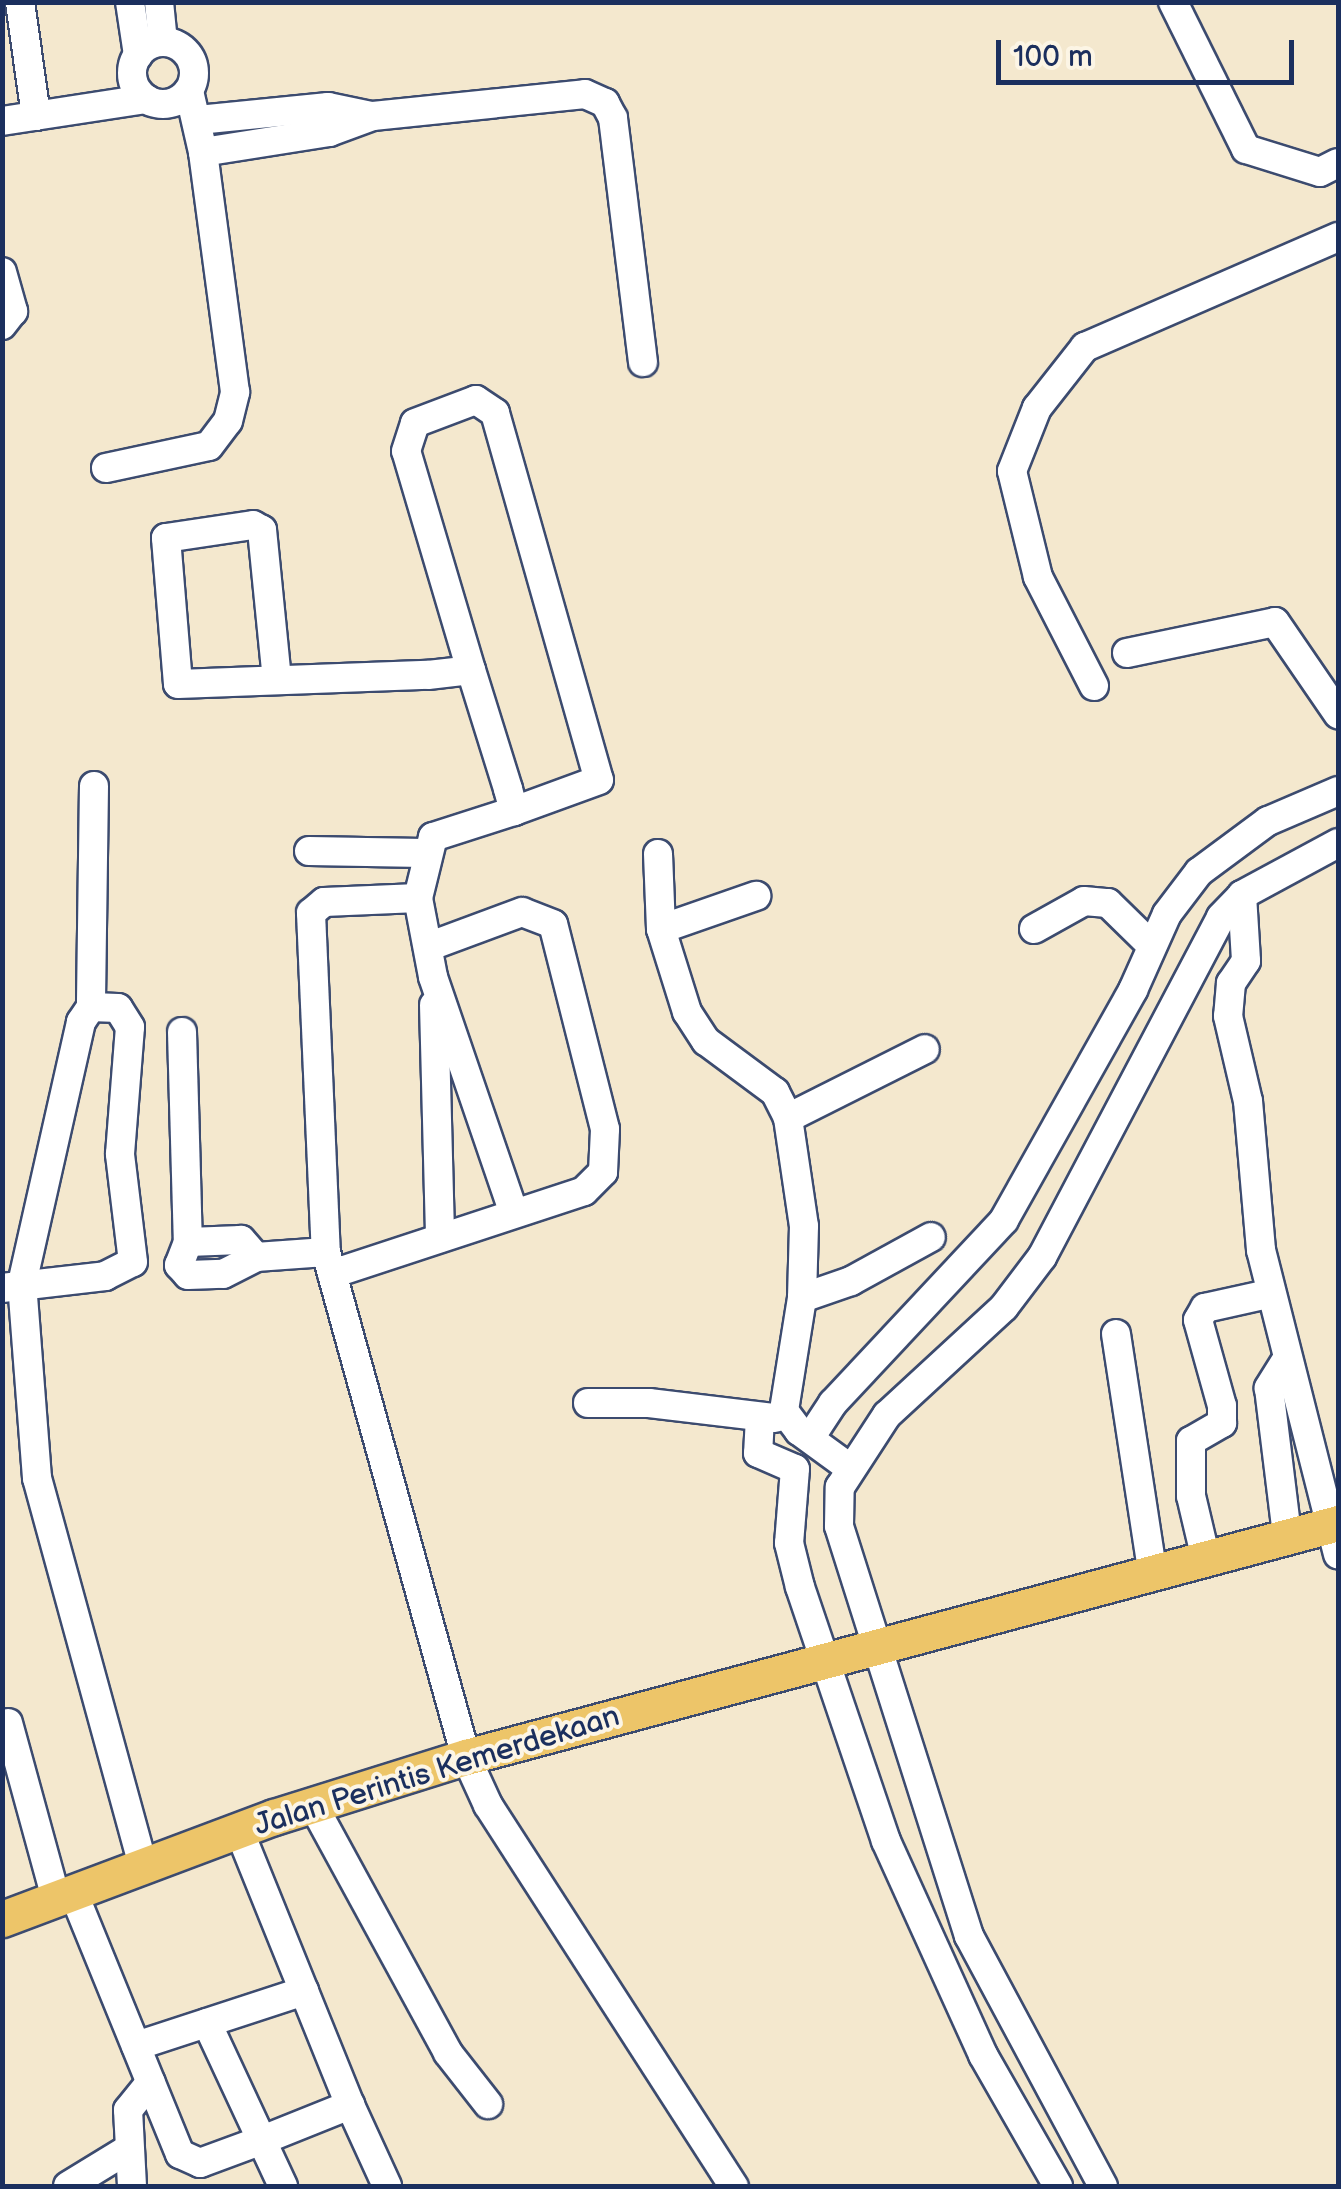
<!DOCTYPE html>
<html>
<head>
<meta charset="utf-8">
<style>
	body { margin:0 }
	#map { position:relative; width:1341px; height:2189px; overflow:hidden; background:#f4e8ce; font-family:"Balsamiq Sans",sans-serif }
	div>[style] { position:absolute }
	.roads { filter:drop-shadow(2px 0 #3c4b6f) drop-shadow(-2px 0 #3c4b6f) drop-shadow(0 2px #3c4b6f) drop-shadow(0 -2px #3c4b6f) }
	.minor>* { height:28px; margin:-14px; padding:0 14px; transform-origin:14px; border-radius:14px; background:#fff }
	.minor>.ring { margin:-14px; padding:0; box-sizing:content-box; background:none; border:28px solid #fff; border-radius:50% }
	.major>* { height:35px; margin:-17.5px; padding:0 17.5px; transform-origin:17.5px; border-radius:17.5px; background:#edc569 }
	span { translate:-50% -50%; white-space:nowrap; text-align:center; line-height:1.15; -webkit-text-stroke:8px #fcf5e5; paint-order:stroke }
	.street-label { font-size:30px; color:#1b2f5e }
	.frame { position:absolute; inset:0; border:5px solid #1b2f5e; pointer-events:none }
	.scale { position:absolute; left:996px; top:40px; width:298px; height:45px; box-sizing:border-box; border:5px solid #1b2f5e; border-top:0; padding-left:12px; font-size:30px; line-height:35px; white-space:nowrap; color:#1b2f5e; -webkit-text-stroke:8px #fcf5e5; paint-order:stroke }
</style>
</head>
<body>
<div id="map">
	<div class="roads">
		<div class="minor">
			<div style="left:20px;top:2px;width:115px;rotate:82deg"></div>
			<div style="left:130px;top:2px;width:54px;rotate:81.4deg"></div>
			<div style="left:159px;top:2px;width:40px;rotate:84.3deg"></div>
			<div style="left:1173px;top:2px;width:164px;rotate:63.6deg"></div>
			<div style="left:1246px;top:149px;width:77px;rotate:17.3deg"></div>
			<div style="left:1320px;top:172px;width:20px;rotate:-27deg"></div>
			<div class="ring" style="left:132px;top:42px;width:34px;height:34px"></div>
			<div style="left:198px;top:120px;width:131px;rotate:-5.7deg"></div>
			<div style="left:328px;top:107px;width:44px;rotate:11.8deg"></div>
			<div style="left:2px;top:121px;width:146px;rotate:-8.7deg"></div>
			<div style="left:203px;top:152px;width:128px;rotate:-9deg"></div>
			<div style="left:329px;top:132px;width:47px;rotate:-20deg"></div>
			<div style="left:373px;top:116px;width:213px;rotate:-5.9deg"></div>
			<div style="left:585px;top:94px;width:22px;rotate:24deg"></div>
			<div style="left:605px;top:103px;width:17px;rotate:62deg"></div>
			<div style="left:613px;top:118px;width:246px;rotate:83deg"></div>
			<div style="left:2px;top:272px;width:41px;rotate:74.2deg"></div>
			<div style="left:13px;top:311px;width:18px;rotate:128deg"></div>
			<div style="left:106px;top:468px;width:105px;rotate:-12.1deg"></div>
			<div style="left:209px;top:446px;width:31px;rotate:-53deg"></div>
			<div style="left:228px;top:421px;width:30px;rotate:-76deg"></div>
			<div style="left:235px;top:392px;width:242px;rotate:-97.6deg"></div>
			<div style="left:203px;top:152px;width:63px;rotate:-102.9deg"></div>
			<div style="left:1127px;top:653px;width:151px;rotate:-11.8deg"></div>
			<div style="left:1275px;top:622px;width:112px;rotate:55.6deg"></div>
			<div style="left:471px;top:670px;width:228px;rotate:-106.5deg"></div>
			<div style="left:406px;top:451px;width:29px;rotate:-72deg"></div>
			<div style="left:415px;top:423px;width:65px;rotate:-20.7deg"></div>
			<div style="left:476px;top:400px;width:23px;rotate:34deg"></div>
			<div style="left:495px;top:413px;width:381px;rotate:74.2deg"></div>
			<div style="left:599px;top:780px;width:90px;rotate:160deg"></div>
			<div style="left:277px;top:680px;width:151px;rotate:-95.7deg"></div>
			<div style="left:262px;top:530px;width:10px;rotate:-151deg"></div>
			<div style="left:253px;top:525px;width:88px;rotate:171.5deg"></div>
			<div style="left:166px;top:538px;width:146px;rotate:85.3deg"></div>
			<div style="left:178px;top:684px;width:250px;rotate:-2.1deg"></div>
			<div style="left:428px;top:675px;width:43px;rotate:-6.6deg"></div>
			<div style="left:471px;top:670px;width:125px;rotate:72.7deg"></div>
			<div style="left:508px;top:789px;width:23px;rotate:75deg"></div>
			<div style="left:514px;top:811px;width:85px;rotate:162.2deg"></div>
			<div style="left:433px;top:837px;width:63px;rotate:103.8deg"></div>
			<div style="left:418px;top:898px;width:94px;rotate:177.6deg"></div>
			<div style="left:324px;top:902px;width:17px;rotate:140deg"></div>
			<div style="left:311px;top:913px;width:339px;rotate:87.5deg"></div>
			<div style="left:326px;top:1252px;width:524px;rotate:74.51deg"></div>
			<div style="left:466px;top:1757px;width:53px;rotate:65.4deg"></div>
			<div style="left:488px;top:1805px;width:454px;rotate:57.2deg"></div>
			<div style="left:1094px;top:686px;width:123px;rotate:-117.2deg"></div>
			<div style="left:1038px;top:577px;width:109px;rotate:-103.8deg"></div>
			<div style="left:1012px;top:471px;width:68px;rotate:-68.4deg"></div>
			<div style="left:1037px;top:408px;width:78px;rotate:-51.8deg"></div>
			<div style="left:1085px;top:347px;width:276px;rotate:-23.5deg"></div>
			<div style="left:94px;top:786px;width:221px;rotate:90.8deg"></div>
			<div style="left:91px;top:1007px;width:18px;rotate:124deg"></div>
			<div style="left:81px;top:1022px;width:268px;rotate:102.7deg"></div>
			<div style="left:22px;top:1283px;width:196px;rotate:85.6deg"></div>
			<div style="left:37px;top:1478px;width:402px;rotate:74.7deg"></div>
			<div style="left:309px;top:851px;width:115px;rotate:1deg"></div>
			<div style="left:658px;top:854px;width:75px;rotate:87.7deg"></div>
			<div style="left:661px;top:929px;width:87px;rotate:72.6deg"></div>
			<div style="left:687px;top:1012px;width:35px;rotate:57deg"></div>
			<div style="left:706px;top:1041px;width:86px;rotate:36.5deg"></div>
			<div style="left:775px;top:1092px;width:29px;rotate:63deg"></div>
			<div style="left:788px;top:1118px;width:109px;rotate:81.6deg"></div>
			<div style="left:804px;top:1226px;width:72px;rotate:91.6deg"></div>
			<div style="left:802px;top:1298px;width:114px;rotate:99.1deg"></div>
			<div style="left:784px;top:1411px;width:25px;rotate:53deg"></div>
			<div style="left:799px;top:1431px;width:59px;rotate:36.1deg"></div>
			<div style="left:1242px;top:895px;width:66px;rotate:86.5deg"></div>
			<div style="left:1246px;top:961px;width:27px;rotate:124deg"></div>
			<div style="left:1231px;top:983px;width:33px;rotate:95deg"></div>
			<div style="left:1228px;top:1016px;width:87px;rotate:76.8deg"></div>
			<div style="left:1248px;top:1101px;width:150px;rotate:85deg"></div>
			<div style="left:1261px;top:1250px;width:314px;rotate:75.8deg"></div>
			<div style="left:418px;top:898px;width:80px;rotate:79.2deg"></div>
			<div style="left:433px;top:977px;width:250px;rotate:71.1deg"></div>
			<div style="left:661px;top:929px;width:101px;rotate:-19.2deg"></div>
			<div style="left:1034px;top:929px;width:57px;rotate:-29.2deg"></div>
			<div style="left:1084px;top:901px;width:24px;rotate:5deg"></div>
			<div style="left:1108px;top:903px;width:60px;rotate:44.3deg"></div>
			<div style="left:434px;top:1005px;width:233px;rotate:88.5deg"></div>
			<div style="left:182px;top:1032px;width:210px;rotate:88.4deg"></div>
			<div style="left:788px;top:1118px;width:153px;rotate:-26.7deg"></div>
			<div style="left:256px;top:1257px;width:23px;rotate:-131deg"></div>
			<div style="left:241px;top:1240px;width:53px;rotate:177.8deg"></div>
			<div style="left:188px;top:1242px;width:25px;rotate:111deg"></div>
			<div style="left:179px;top:1265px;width:13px;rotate:48deg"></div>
			<div style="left:188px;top:1275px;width:35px;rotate:-2deg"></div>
			<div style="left:223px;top:1274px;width:37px;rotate:-27deg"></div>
			<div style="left:256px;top:1257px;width:70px;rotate:-4.1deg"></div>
			<div style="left:332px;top:1274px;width:265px;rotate:-18.2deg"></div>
			<div style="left:584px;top:1191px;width:27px;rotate:-45deg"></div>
			<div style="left:603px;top:1172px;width:43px;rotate:-87.3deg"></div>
			<div style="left:605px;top:1129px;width:211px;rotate:-104.2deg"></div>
			<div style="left:553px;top:924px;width:33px;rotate:-159deg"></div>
			<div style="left:522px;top:912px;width:100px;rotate:159.6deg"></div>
			<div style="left:2px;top:1288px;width:104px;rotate:-6.6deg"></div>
			<div style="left:105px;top:1276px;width:31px;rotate:-27deg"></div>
			<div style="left:133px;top:1262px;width:109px;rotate:-96.9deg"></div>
			<div style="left:120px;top:1154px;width:127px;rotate:-85.5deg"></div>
			<div style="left:130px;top:1027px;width:22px;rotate:-122deg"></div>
			<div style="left:118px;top:1008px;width:27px;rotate:-178deg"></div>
			<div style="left:802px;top:1298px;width:52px;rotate:-19.1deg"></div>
			<div style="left:851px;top:1281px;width:91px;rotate:-28.8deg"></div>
			<div style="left:1116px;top:1334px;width:239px;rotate:81.3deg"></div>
			<div style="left:1285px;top:1362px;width:31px;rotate:122deg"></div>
			<div style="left:1269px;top:1388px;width:147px;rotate:83deg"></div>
			<div style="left:588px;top:1403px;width:61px"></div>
			<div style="left:649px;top:1403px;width:127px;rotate:6.8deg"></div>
			<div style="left:760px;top:1417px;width:36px;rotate:93deg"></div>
			<div style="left:758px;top:1453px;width:40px;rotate:23.4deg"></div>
			<div style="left:795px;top:1469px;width:74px;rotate:94.6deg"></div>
			<div style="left:789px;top:1543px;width:45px;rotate:76deg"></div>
			<div style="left:800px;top:1587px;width:268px;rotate:71.3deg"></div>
			<div style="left:886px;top:1841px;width:235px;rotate:65.6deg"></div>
			<div style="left:983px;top:2055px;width:151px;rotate:60.2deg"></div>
			<div style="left:810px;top:1438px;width:42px;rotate:-56.7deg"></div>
			<div style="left:833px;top:1403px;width:250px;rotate:-46.9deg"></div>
			<div style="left:1004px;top:1220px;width:264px;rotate:-60.7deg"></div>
			<div style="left:1133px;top:990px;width:83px;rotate:-65.9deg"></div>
			<div style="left:1167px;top:914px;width:53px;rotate:-52.7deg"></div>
			<div style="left:1199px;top:872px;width:86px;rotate:-36.5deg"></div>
			<div style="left:1268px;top:821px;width:76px;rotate:-23.2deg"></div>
			<div style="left:1205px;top:1555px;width:61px;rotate:-103.3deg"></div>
			<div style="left:1191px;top:1496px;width:55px;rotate:-90deg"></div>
			<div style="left:1191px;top:1441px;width:36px;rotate:-30deg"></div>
			<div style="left:1222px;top:1423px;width:17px;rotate:-90deg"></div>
			<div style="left:1222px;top:1406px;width:89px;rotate:-105.6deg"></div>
			<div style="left:1198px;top:1320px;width:14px;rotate:-60deg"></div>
			<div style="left:1205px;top:1308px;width:65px;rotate:-12.5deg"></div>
			<div style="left:8px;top:1723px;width:182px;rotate:74.7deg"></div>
			<div style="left:313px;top:1805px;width:282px;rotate:61.4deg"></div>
			<div style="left:448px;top:2053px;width:65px;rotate:51.9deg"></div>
			<div style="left:73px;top:1892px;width:283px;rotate:67.8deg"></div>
			<div style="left:180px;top:2154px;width:22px;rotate:24deg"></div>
			<div style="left:200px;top:2163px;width:69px;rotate:-20.3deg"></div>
			<div style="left:265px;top:2139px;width:92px;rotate:-21.8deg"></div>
			<div style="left:350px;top:2105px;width:297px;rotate:-112deg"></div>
			<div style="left:207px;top:2023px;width:180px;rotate:65deg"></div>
			<div style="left:136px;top:2046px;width:177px;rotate:-18.1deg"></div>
			<div style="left:350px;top:2105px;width:89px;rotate:65.4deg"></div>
			<div style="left:68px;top:2186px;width:69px;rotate:-31.4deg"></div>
			<div style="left:132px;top:2186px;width:76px;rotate:-93deg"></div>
			<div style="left:128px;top:2110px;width:36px;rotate:-51deg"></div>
			<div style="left:1103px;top:2186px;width:284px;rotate:-118.2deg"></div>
			<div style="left:969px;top:1936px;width:430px;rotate:-107.6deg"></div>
			<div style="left:839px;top:1526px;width:39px;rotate:-89deg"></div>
			<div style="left:840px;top:1487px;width:86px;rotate:-56.9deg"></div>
			<div style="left:887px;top:1415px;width:159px;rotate:-42.7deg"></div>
			<div style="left:1004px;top:1307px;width:63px;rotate:-52.8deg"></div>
			<div style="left:1042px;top:1257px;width:384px;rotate:-62.2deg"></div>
			<div style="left:1221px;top:917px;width:30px;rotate:-46deg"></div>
			<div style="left:1242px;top:895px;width:109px;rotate:-28.4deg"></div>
		</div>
		<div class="major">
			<div style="left:2px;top:1919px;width:290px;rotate:-20.6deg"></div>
			<div style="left:274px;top:1817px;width:201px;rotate:-17.4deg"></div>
			<div style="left:466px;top:1757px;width:903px;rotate:-15.02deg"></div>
		</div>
	</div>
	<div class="street-label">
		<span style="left:437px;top:1771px;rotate:-17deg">Jalan Perintis Kemerdekaan</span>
	</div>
	<div class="frame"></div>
	<div class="scale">100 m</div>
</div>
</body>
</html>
